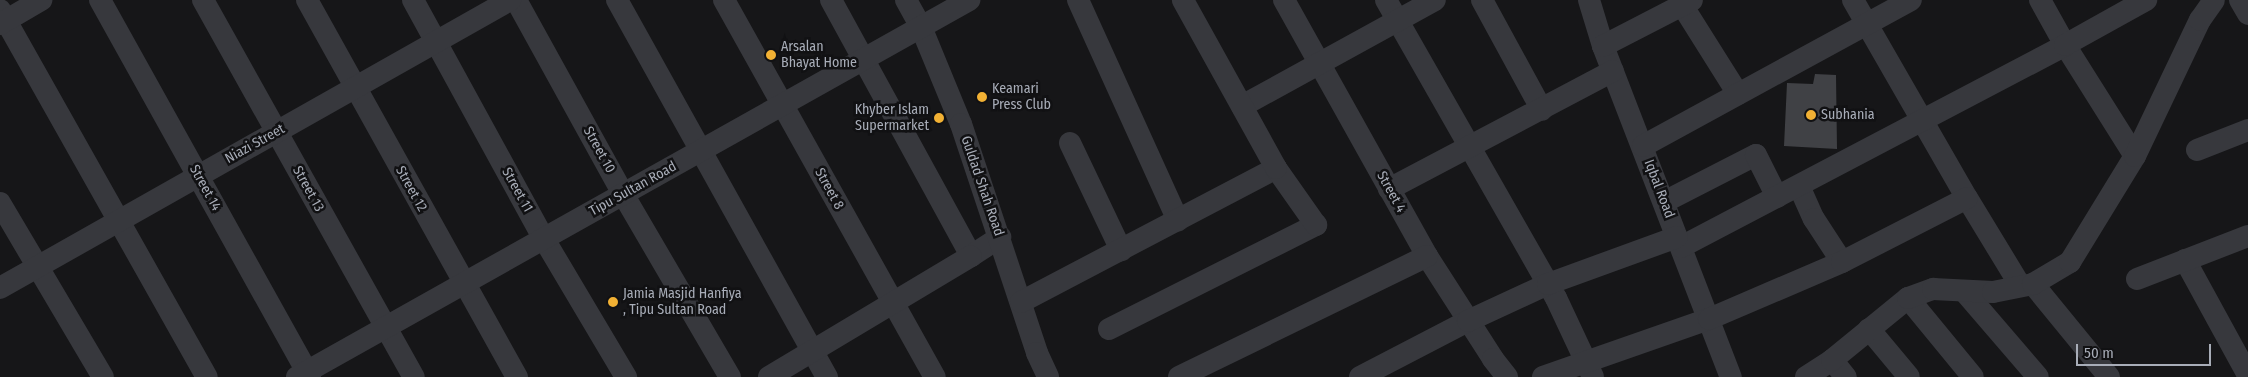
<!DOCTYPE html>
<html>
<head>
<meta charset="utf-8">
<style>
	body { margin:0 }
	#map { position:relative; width:2248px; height:377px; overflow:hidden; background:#161618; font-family:"Fira Sans Condensed",sans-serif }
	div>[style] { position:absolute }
	.building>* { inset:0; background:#404145 }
	.minor>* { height:22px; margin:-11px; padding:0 11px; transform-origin:11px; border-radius:11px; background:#37383d }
	.dots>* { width:14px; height:14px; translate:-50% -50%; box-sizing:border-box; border:2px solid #111113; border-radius:50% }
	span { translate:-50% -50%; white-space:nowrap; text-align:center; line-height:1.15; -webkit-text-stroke:5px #111113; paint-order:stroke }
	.poi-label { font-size:14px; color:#a8adb8 }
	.left { translate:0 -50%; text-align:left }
	.right { translate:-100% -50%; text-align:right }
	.street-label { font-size:14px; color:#a8adb8 }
	.scale { position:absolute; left:2076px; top:344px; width:135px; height:22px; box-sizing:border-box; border:2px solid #a8adb8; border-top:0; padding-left:6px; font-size:15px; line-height:18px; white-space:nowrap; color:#a8adb8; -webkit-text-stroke:4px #111113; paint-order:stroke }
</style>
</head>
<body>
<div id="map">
	<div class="building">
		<div style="clip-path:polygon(1815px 74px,1836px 75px,1837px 149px,1784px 146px,1787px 83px,1813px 84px)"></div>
	</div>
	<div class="minor">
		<div style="left:100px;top:0;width:432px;rotate:60.9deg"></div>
		<div style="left:203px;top:0;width:432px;rotate:60.8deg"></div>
		<div style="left:307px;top:0;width:432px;rotate:60.9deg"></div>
		<div style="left:413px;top:0;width:273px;rotate:61.3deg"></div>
		<div style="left:544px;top:239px;width:161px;rotate:59.3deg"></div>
		<div style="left:516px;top:0;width:222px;rotate:61.1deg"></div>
		<div style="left:623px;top:194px;width:212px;rotate:59.7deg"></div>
		<div style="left:617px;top:0;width:432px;rotate:60.9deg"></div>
		<div style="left:724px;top:0;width:432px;rotate:60.8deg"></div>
		<div style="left:831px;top:0;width:292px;rotate:61.3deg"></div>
		<div style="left:971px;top:256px;width:35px;rotate:-33deg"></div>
		<div style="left:906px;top:0;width:31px;rotate:61deg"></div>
		<div style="left:921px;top:27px;width:105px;rotate:67.6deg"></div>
		<div style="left:961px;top:124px;width:241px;rotate:71.6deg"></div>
		<div style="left:1037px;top:353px;width:26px;rotate:65deg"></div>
		<div style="left:1078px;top:0;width:242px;rotate:65.6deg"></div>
		<div style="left:1284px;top:0;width:293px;rotate:60.8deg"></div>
		<div style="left:1427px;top:256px;width:122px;rotate:57.3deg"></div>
		<div style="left:1493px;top:359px;width:23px;rotate:52deg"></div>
		<div style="left:1386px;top:0;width:343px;rotate:60.3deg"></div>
		<div style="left:1556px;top:298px;width:87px;rotate:64.9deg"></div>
		<div style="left:1482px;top:0;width:125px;rotate:61.4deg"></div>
		<div style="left:1589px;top:0;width:48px;rotate:73.1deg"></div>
		<div style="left:1603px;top:46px;width:355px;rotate:68.9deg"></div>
		<div style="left:1853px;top:0;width:228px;rotate:60.1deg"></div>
		<div style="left:1967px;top:198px;width:102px;rotate:58.7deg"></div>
		<div style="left:2040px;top:0;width:51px;rotate:60.9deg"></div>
		<div style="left:2065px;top:45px;width:131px;rotate:57.8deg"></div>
		<div style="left:2240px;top:0;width:16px;rotate:60deg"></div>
		<div style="left:1682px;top:5px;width:105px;rotate:57.8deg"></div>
		<div style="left:0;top:10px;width:421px;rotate:60.6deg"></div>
		<div style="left:0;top:24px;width:48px;rotate:-30.3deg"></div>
		<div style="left:1603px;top:46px;width:100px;rotate:-27.3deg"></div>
		<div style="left:1242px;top:106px;width:220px;rotate:-28.8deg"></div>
		<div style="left:1070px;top:143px;width:119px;rotate:64.5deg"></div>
		<div style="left:1643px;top:146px;width:305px;rotate:-28.6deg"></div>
		<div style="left:2197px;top:150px;width:55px;rotate:-21.4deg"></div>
		<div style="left:1799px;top:186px;width:36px;rotate:66deg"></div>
		<div style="left:1814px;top:219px;width:51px;rotate:56.9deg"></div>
		<div style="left:1389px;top:189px;width:253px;rotate:-27.8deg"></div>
		<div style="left:1664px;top:202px;width:103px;rotate:-27.1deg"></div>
		<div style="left:1756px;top:155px;width:47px;rotate:63.4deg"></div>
		<div style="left:0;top:203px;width:202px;rotate:59.4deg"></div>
		<div style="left:1681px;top:247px;width:434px;rotate:-27.7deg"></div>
		<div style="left:2065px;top:45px;width:93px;rotate:-29.1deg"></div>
		<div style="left:2185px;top:260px;width:131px;rotate:61.3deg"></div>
		<div style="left:2137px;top:279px;width:119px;rotate:-21.2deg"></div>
		<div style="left:2033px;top:284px;width:120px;rotate:50.7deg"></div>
		<div style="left:0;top:288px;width:586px;rotate:-29.45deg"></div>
		<div style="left:1964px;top:291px;width:113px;rotate:49.3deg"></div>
		<div style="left:1908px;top:298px;width:102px;rotate:50.6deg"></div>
		<div style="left:1021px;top:302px;width:288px;rotate:-27.7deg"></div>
		<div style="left:1109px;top:329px;width:232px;rotate:-26.7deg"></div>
		<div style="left:1316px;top:225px;width:70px;rotate:-125.1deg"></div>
		<div style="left:1276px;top:168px;width:192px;rotate:-119deg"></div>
		<div style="left:1869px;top:329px;width:62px;rotate:50.2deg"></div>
		<div style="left:1832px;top:360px;width:22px;rotate:51deg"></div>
		<div style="left:297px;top:377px;width:771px;rotate:-29.29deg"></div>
		<div style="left:769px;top:377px;width:235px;rotate:-30.9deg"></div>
		<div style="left:1179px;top:377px;width:276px;rotate:-26deg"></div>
		<div style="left:1360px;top:377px;width:122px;rotate:-27.4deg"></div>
		<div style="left:1468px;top:321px;width:88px;rotate:-24.8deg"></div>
		<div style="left:1548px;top:284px;width:137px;rotate:-20deg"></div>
		<div style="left:1543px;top:377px;width:176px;rotate:-19.3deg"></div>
		<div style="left:1709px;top:319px;width:145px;rotate:-23.2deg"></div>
		<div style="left:1842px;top:262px;width:140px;rotate:-27.1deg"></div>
		<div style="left:1806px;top:377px;width:31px;rotate:-33deg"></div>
		<div style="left:1832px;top:360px;width:98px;rotate:-39.2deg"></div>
		<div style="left:1908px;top:298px;width:27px;rotate:-20deg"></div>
		<div style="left:1933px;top:289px;width:60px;rotate:2.9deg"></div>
		<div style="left:1993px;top:292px;width:41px;rotate:-11.3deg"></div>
		<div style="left:2033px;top:284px;width:43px;rotate:-30.7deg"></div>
		<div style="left:2070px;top:262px;width:124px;rotate:-58.5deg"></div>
		<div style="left:2135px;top:156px;width:151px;rotate:-64.5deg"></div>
		<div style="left:2200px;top:20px;width:24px;rotate:-55deg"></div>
	</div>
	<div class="dots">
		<div style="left:771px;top:55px;background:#f2b134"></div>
		<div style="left:982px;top:97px;background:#f2b134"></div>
		<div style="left:1811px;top:115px;background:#f2b134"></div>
		<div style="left:939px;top:118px;background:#f2b134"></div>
		<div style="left:613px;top:302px;background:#f2b134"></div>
	</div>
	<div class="poi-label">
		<span class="left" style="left:781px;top:55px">Arsalan<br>Bhayat Home</span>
		<span class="left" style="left:992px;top:97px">Keamari<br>Press Club</span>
		<span class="right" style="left:929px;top:118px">Khyber Islam<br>Supermarket</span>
		<span class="left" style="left:1821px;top:115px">Subhania</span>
		<span class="left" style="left:623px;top:302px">Jamia Masjid Hanfiya<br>, Tipu Sultan Road</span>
	</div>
	<div class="street-label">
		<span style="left:255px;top:144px;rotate:-29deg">Niazi Street</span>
		<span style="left:599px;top:150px;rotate:61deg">Street 10</span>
		<span style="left:982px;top:186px;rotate:71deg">Guldad Shah Road</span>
		<span style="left:205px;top:188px;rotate:61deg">Street 14</span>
		<span style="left:308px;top:189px;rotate:61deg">Street 13</span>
		<span style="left:411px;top:189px;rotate:61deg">Street 12</span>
		<span style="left:633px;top:189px;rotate:-29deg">Tipu Sultan Road</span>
		<span style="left:829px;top:189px;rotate:61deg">Street 8</span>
		<span style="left:1659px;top:189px;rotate:69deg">Iqbal Road</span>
		<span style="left:517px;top:190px;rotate:61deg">Street 11</span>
		<span style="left:1391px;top:192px;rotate:61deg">Street 4</span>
	</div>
	<div class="scale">50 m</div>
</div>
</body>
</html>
